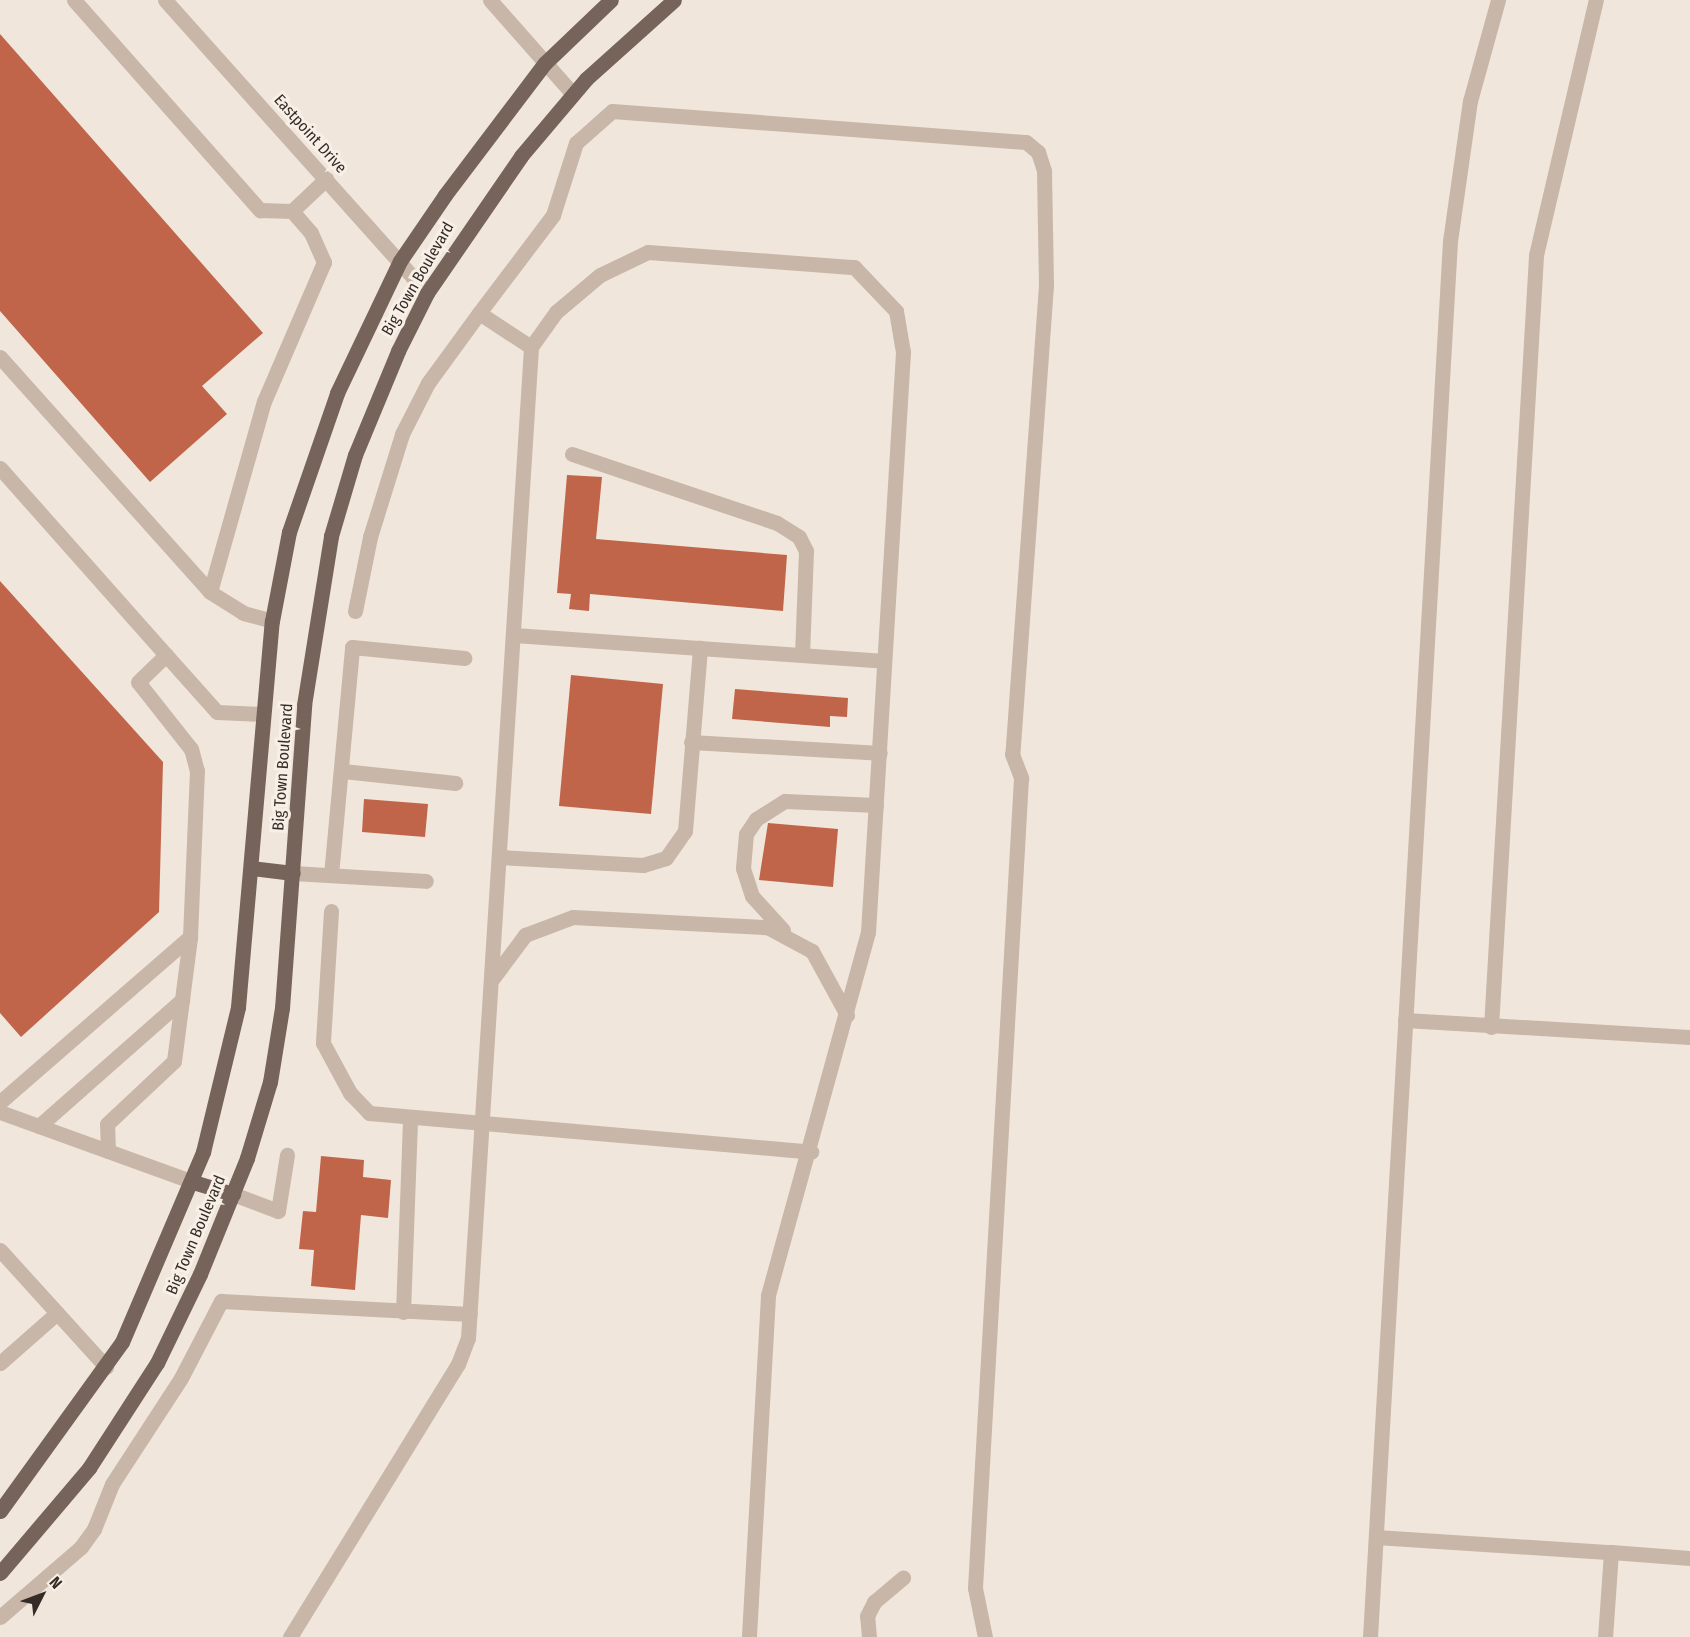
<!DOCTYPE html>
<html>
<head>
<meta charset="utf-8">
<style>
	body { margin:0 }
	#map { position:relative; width:1690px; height:1637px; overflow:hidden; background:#f1e6db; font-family:"Fira Sans Condensed",sans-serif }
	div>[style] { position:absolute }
	.building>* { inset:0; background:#c06549 }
	.minor>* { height:15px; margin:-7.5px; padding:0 7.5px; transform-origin:7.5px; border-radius:7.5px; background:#c8b6a8 }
	.major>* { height:15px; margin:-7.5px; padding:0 7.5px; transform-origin:7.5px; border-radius:7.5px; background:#766359 }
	span { translate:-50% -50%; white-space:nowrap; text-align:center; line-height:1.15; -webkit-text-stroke:6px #f8f0e7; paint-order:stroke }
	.street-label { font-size:16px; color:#352c28 }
	.north { position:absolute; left:12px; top:1565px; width:60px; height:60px; -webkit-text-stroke:4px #f8f0e7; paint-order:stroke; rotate:48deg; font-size:16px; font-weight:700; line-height:24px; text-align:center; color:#352c28 }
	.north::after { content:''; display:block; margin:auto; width:21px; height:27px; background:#352c28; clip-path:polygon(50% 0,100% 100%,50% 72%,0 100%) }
</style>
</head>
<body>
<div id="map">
	<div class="building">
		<div style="clip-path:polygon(0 34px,263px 333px,202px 386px,227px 414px,150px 482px,0 311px)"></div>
		<div style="clip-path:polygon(567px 475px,602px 477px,596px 539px,787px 555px,783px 611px,590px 594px,589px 611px,569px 609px,571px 594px,557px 593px)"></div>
		<div style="clip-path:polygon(0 581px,163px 762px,159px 912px,21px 1037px,0 1013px)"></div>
		<div style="clip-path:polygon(571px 675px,663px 684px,651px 814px,559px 806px)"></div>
		<div style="clip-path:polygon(735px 689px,848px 698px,847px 717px,830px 716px,830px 727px,732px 719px)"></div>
		<div style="clip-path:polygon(364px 799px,428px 804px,425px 837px,362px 832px)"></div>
		<div style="clip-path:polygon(768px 823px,838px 829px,833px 887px,759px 880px)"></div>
		<div style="clip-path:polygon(321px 1156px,364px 1160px,363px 1177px,391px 1180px,388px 1218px,361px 1215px,355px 1290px,311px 1286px,314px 1250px,299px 1249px,303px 1211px,316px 1212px)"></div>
	</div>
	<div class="minor">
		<div style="left:74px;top:0;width:281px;rotate:48.5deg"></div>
		<div style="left:260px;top:210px;width:32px;rotate:2deg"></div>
		<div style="left:292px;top:211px;width:29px;rotate:49deg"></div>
		<div style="left:311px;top:233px;width:32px;rotate:66deg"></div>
		<div style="left:324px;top:262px;width:151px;rotate:113.3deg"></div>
		<div style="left:264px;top:401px;width:198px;rotate:105.8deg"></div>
		<div style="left:210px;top:592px;width:39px;rotate:32deg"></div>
		<div style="left:243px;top:613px;width:30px;rotate:15deg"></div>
		<div style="left:165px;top:0;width:393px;rotate:48.2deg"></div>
		<div style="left:490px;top:0;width:125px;rotate:48.6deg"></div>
		<div style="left:292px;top:211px;width:47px;rotate:-43.3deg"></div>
		<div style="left:531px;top:347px;width:62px;rotate:-146.8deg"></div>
		<div style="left:479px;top:313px;width:123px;rotate:-52.9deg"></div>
		<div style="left:553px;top:215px;width:76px;rotate:-72.3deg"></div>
		<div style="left:576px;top:143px;width:48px;rotate:-41.6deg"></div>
		<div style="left:612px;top:111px;width:415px;rotate:4.3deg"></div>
		<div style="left:1026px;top:142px;width:16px;rotate:40deg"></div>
		<div style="left:1038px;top:152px;width:20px;rotate:72deg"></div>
		<div style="left:1044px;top:171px;width:114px;rotate:89deg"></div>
		<div style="left:1046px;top:285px;width:470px;rotate:94.1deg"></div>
		<div style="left:1012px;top:754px;width:26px;rotate:69deg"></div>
		<div style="left:1021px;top:778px;width:811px;rotate:93.25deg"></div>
		<div style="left:975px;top:1588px;width:50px;rotate:78.5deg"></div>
		<div style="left:0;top:357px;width:315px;rotate:48.2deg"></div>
		<div style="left:572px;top:454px;width:216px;rotate:18.6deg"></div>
		<div style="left:777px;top:523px;width:26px;rotate:32deg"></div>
		<div style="left:799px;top:537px;width:16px;rotate:63deg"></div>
		<div style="left:806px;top:551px;width:104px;rotate:92.2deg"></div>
		<div style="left:0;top:468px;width:250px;rotate:48.4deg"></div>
		<div style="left:355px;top:611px;width:76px;rotate:-78.5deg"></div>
		<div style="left:370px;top:537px;width:108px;rotate:-72.7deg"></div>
		<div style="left:402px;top:434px;width:57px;rotate:-63deg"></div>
		<div style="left:428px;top:383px;width:87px;rotate:-53.9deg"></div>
		<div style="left:514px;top:635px;width:371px;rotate:4deg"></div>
		<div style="left:691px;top:742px;width:189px;rotate:3.3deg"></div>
		<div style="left:343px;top:771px;width:113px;rotate:6.1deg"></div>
		<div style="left:500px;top:857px;width:143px;rotate:3.2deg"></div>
		<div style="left:643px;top:865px;width:24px;rotate:-17deg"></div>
		<div style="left:666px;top:858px;width:33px;rotate:-55deg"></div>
		<div style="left:685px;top:831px;width:184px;rotate:-85.3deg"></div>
		<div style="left:293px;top:873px;width:133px;rotate:3.4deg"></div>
		<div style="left:331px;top:875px;width:229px;rotate:-84.7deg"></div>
		<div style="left:352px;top:647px;width:113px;rotate:5.6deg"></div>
		<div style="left:331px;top:911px;width:132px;rotate:93.5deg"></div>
		<div style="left:323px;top:1043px;width:57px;rotate:61.6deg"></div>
		<div style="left:350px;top:1093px;width:28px;rotate:46deg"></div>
		<div style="left:369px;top:1113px;width:444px;rotate:5deg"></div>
		<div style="left:783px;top:930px;width:46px;rotate:-132.4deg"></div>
		<div style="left:752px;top:896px;width:29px;rotate:-108deg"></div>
		<div style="left:743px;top:868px;width:34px;rotate:-85deg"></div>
		<div style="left:746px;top:834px;width:18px;rotate:-56deg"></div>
		<div style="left:756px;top:819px;width:34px;rotate:-32deg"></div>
		<div style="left:785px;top:801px;width:91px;rotate:2.5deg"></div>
		<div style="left:493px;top:978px;width:54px;rotate:-53.3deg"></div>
		<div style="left:525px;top:935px;width:51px;rotate:-20.6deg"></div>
		<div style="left:573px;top:917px;width:194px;rotate:3deg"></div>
		<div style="left:767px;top:927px;width:51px;rotate:28.1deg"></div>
		<div style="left:812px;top:951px;width:73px;rotate:61.3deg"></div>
		<div style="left:1405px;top:1020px;width:286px;rotate:3.4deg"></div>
		<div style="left:1491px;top:1027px;width:773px;rotate:-86.66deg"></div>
		<div style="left:1536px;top:255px;width:262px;rotate:-76.8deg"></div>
		<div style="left:0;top:1102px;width:252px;rotate:-41deg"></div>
		<div style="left:0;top:1112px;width:205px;rotate:19.9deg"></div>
		<div style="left:39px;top:1126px;width:191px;rotate:-41.4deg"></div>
		<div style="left:108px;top:1151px;width:27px;rotate:-92deg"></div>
		<div style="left:107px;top:1124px;width:92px;rotate:-43.2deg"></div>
		<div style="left:174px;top:1061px;width:125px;rotate:-82.6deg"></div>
		<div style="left:190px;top:937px;width:166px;rotate:-87.6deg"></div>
		<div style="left:197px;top:771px;width:23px;rotate:-105deg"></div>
		<div style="left:191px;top:749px;width:85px;rotate:-128.3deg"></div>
		<div style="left:138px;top:682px;width:39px;rotate:-44deg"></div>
		<div style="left:166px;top:655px;width:76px;rotate:48.2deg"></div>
		<div style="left:217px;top:712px;width:45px;rotate:2.5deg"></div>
		<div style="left:233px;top:1194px;width:48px;rotate:20.7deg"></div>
		<div style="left:278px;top:1211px;width:57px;rotate:-80.9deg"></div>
		<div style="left:0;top:1250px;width:158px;rotate:47.8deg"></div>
		<div style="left:403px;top:1312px;width:193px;rotate:-87.9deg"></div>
		<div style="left:0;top:1363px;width:76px;rotate:-41.3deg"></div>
		<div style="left:1376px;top:1537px;width:235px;rotate:3.7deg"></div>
		<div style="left:1611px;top:1552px;width:85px;rotate:94deg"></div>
		<div style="left:1611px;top:1552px;width:79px;rotate:4.3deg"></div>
		<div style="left:0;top:1617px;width:107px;rotate:-40.8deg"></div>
		<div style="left:81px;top:1547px;width:22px;rotate:-54deg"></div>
		<div style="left:94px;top:1529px;width:48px;rotate:-68.2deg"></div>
		<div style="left:112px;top:1484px;width:126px;rotate:-56.9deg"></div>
		<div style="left:181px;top:1378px;width:87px;rotate:-62.5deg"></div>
		<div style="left:221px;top:1301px;width:249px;rotate:3deg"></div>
		<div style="left:290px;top:1637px;width:321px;rotate:-58.4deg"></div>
		<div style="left:458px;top:1364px;width:28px;rotate:-69deg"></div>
		<div style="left:468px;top:1338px;width:993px;rotate:-86.36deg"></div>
		<div style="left:531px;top:347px;width:43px;rotate:-54.5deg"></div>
		<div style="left:556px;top:312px;width:57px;rotate:-40.1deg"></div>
		<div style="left:600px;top:275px;width:53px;rotate:-25.6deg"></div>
		<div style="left:648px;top:252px;width:207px;rotate:4.2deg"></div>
		<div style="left:854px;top:267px;width:61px;rotate:46.3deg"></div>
		<div style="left:896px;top:311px;width:42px;rotate:80.3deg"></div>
		<div style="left:903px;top:352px;width:581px;rotate:93.45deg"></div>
		<div style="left:868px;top:932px;width:377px;rotate:105.4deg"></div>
		<div style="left:768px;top:1296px;width:342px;rotate:93.2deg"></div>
		<div style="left:869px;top:1637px;width:21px;rotate:-95deg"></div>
		<div style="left:867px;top:1616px;width:16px;rotate:-63deg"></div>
		<div style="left:874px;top:1602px;width:38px;rotate:-40deg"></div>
		<div style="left:1370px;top:1637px;width:1398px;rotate:-86.72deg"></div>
		<div style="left:1450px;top:241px;width:141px;rotate:-81.9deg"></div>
		<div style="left:1470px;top:101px;width:105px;rotate:-74.5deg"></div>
	</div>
	<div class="major">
		<div style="left:251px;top:868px;width:42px;rotate:6.8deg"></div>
		<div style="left:193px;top:1182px;width:42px;rotate:16.7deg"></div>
		<div style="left:0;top:1511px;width:208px;rotate:-54.2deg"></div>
		<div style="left:122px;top:1342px;width:207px;rotate:-66.9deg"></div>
		<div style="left:203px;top:1152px;width:149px;rotate:-76.4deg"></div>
		<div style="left:238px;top:1007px;width:387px;rotate:-85deg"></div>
		<div style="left:272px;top:621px;width:91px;rotate:-79.2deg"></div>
		<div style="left:289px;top:532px;width:147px;rotate:-70.9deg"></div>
		<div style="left:337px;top:393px;width:146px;rotate:-64.5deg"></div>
		<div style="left:400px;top:261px;width:80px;rotate:-55.7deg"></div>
		<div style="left:445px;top:195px;width:166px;rotate:-52.9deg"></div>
		<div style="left:545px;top:63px;width:91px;rotate:-43.7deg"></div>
		<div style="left:0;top:1573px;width:138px;rotate:-49.7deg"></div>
		<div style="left:89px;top:1468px;width:125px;rotate:-57.1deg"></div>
		<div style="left:157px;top:1363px;width:99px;rotate:-64.2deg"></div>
		<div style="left:200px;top:1274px;width:125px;rotate:-67.9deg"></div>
		<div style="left:247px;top:1158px;width:79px;rotate:-73.2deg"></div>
		<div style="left:270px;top:1082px;width:75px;rotate:-80.8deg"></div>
		<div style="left:282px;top:1008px;width:304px;rotate:-85.8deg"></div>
		<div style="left:304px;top:705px;width:171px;rotate:-80.9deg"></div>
		<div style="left:331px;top:536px;width:84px;rotate:-73.5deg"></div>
		<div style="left:355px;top:455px;width:113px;rotate:-67.5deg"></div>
		<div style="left:398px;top:351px;width:65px;rotate:-63.4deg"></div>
		<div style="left:427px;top:293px;width:166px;rotate:-55.5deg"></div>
		<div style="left:521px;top:156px;width:101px;rotate:-49.8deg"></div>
		<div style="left:586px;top:79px;width:118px;rotate:-41.9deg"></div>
	</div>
	<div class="street-label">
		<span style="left:310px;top:134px;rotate:48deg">Eastpoint Drive</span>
		<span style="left:418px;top:279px;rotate:-60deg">Big Town Boulevard</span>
		<span style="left:283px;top:767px;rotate:-86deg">Big Town Boulevard</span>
		<span style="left:196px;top:1235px;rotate:-67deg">Big Town Boulevard</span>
	</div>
	<div class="north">N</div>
</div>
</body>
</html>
